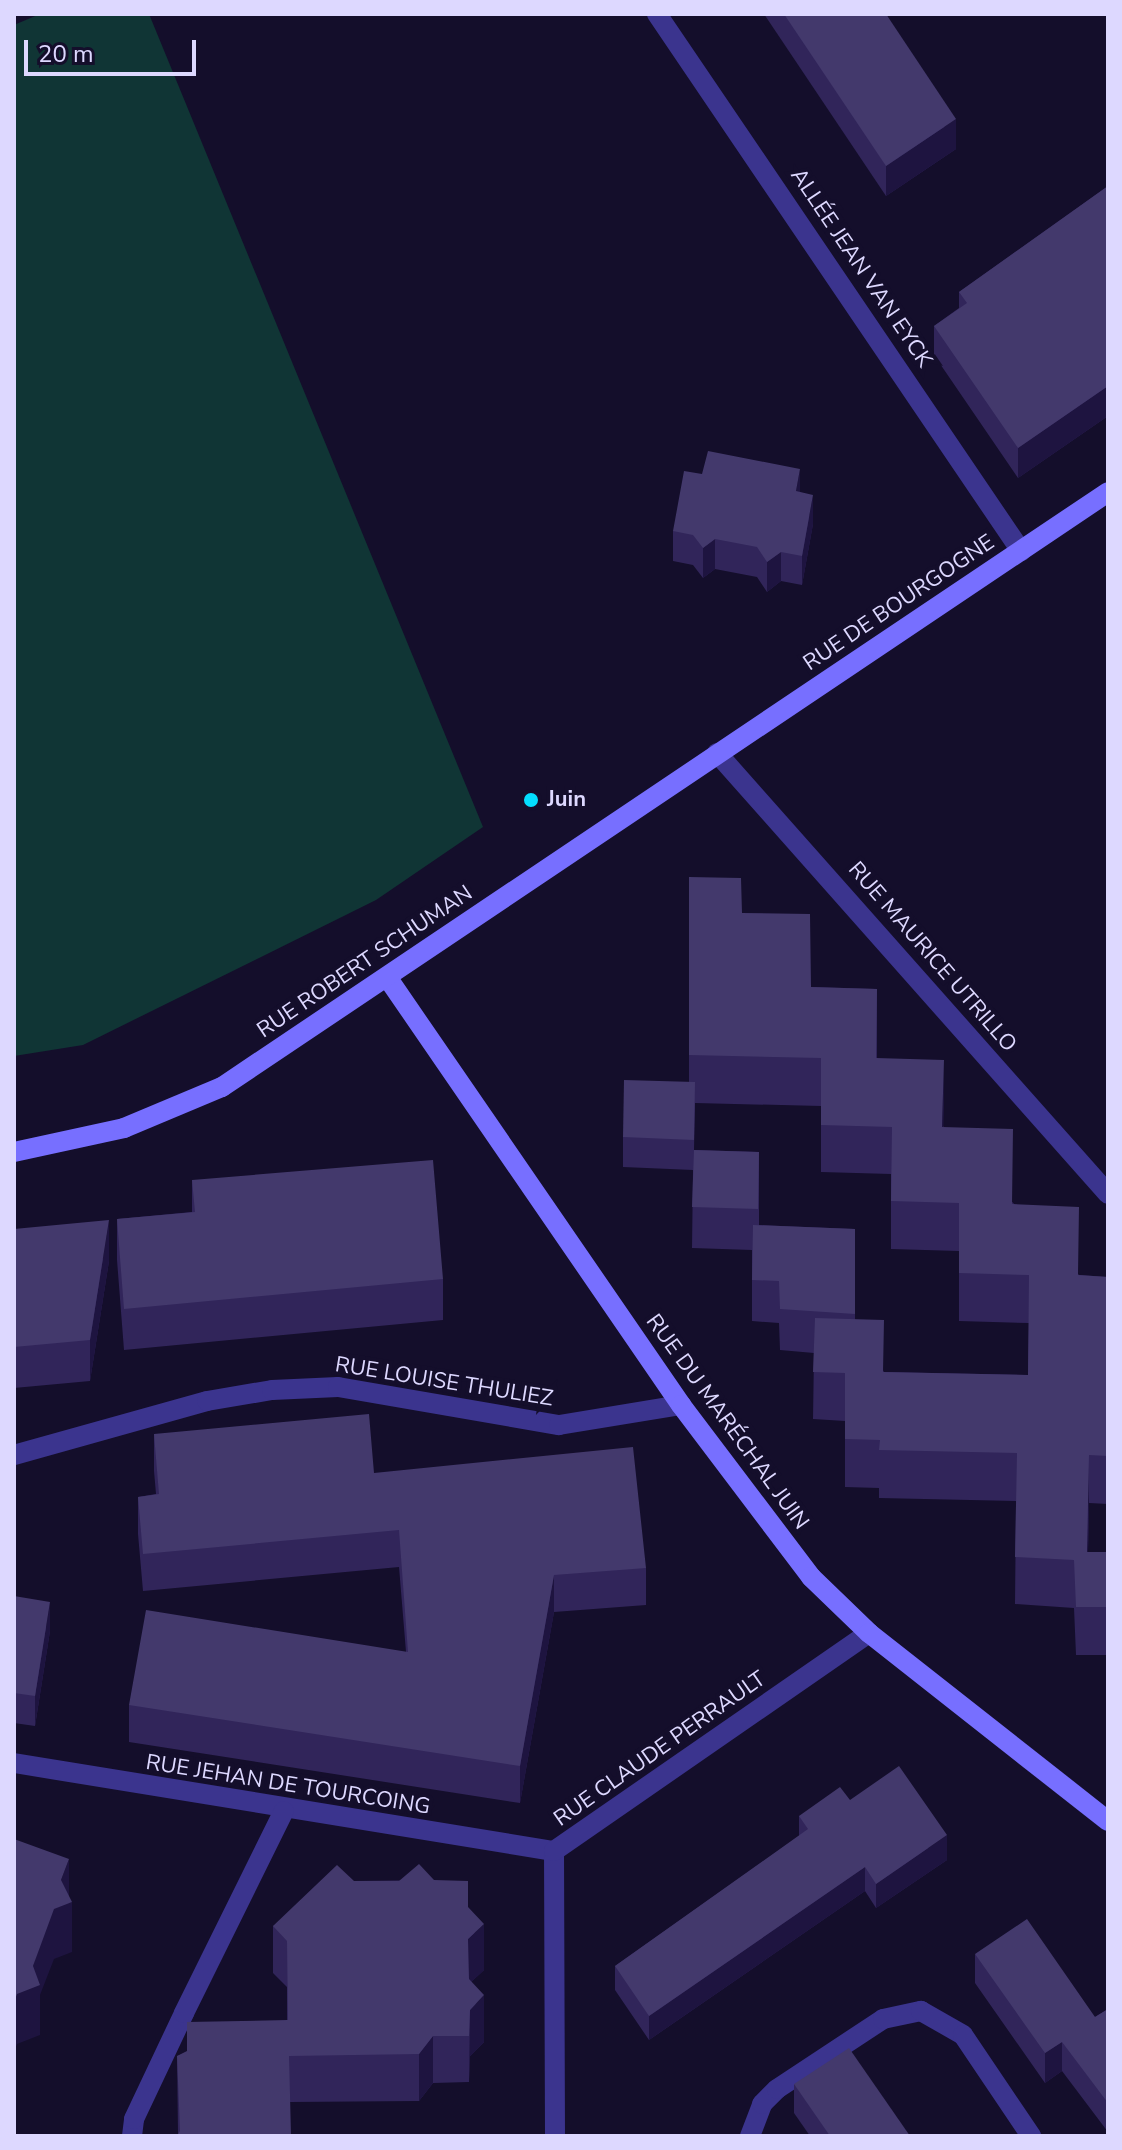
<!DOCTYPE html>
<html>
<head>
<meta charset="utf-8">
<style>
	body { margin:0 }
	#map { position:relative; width:1122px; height:2150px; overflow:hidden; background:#140e2b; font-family:"Nunito Sans",sans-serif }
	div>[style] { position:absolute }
	.green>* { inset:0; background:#103535 }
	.street>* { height:20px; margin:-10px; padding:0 10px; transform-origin:10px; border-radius:10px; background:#3b348e }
	.secondary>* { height:20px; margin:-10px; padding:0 10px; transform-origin:10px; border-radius:10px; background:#776fff }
	.wall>* { inset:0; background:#31255a }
	.shaded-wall>* { inset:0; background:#1e1440 }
	.building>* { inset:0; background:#43396c }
	.dots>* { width:22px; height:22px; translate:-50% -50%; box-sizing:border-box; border:4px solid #140e2b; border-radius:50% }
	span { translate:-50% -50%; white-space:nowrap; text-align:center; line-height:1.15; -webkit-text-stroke:8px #140e2b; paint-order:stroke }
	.street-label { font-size:22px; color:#ddd8ff }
	.poi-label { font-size:22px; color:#ddd8ff; font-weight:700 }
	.left { translate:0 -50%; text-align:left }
	.frame { position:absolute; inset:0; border:16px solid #ddd8ff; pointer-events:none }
	.scale { position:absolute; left:24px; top:40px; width:172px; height:36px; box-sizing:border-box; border:4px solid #ddd8ff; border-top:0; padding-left:10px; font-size:24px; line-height:28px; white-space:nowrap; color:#ddd8ff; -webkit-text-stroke:6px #140e2b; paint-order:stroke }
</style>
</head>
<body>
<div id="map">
	<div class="green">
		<div style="clip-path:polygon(40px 14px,149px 14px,483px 827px,376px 900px,83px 1045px,14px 1056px,14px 25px)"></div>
	</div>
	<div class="street">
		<div style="left:657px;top:14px;width:649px;rotate:55.87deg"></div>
		<div style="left:717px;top:753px;width:589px;rotate:48.44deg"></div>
		<div style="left:14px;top:1455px;width:200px;rotate:-15.6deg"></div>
		<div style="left:207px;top:1401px;width:66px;rotate:-9.6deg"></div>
		<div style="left:272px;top:1390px;width:66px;rotate:-2.6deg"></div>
		<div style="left:338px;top:1387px;width:224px;rotate:9.8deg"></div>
		<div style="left:559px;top:1425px;width:124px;rotate:-9.3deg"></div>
		<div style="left:14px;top:1763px;width:547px;rotate:9.26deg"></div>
		<div style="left:132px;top:2136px;width:17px;rotate:-83deg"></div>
		<div style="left:134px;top:2119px;width:117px;rotate:-64.7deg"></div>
		<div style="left:184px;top:2013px;width:225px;rotate:-63.7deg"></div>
		<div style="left:555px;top:2136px;width:285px;rotate:-90.2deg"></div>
		<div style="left:554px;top:1851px;width:383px;rotate:-34.7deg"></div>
		<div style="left:750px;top:2136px;width:34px;rotate:-69deg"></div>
		<div style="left:762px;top:2104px;width:21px;rotate:-45deg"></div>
		<div style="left:777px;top:2089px;width:127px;rotate:-33.4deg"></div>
		<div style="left:883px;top:2019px;width:39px;rotate:-12deg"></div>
		<div style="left:921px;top:2011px;width:48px;rotate:29.7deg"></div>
		<div style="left:963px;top:2035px;width:122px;rotate:56deg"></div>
	</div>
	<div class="secondary">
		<div style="left:387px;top:977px;width:519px;rotate:55.51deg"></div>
		<div style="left:681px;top:1405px;width:216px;rotate:52.9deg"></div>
		<div style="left:811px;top:1577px;width:81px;rotate:44deg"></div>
		<div style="left:869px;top:1633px;width:304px;rotate:38.2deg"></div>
		<div style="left:14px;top:1152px;width:113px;rotate:-12.3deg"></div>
		<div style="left:124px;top:1128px;width:106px;rotate:-22.7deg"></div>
		<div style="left:222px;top:1087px;width:1067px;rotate:-33.88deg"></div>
	</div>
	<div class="wall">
		<div style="clip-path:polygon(764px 14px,886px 14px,956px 149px,886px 196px)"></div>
		<div style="clip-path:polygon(1108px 186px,1108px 416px,1018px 478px,934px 355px,934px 326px,959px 308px,959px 292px)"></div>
		<div style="clip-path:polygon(800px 492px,813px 524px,802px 585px,781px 581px,767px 592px,757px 577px,715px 569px,703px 578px,693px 565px,673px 561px,673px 531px)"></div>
		<div style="clip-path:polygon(evenodd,689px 877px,742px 913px,811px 987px,877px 989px,877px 1058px,944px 1127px,1079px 1275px,1108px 1277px,1108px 1504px,1089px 1503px,1088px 1552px,1108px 1552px,1108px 1655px,1076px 1655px,1074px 1608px,1015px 1604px,1016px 1501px,879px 1498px,879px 1488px,845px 1487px,845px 1421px,813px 1419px,814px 1353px,780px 1350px,779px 1323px,752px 1321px,752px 1250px,692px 1248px,693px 1170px,623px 1167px,623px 1137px,689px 1082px,689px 877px,695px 1103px,821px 1106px,821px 1172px,891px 1174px,891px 1249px,959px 1251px,959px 1321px,1029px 1323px,1028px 1375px,884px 1372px,855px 1319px,855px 1229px,759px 1225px,759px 1152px,694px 1150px,695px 1103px)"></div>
		<div style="clip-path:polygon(192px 1180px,443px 1279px,443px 1320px,124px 1350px,117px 1260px,117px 1219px,192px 1212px)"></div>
		<div style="clip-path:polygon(14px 1229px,109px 1261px,90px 1381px,14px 1388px)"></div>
		<div style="clip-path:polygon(154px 1434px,374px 1473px,646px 1568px,646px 1605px,554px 1612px,520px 1803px,129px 1742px,129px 1705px,406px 1652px,399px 1567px,143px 1591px,138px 1534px,138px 1497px,156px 1494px,154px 1471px)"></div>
		<div style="clip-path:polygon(14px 1596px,50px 1631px,35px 1726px,14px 1723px)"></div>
		<div style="clip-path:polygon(850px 1800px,947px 1860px,876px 1908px,865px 1891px,649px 2040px,615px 1990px,615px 1966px,799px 1836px,799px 1816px)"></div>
		<div style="clip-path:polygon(434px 1880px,468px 1907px,484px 1970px,471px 1982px,484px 2042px,470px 2056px,469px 2082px,433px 2083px,419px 2101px,290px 2102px,178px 2134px,177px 2056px,287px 2020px,287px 1987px,273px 1973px,273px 1926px,354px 1881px)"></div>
		<div style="clip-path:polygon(975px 1954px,1095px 2017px,1108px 2009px,1108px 2132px,1062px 2071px,1045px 2083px,975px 1983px)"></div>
		<div style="clip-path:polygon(794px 2084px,910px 2136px,810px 2136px,794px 2113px)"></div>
	</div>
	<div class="shaded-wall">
		<div style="clip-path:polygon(956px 119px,956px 149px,886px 196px,886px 166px)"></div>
		<div style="clip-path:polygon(1108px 386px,1108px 416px,1018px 478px,1018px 448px)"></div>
		<div style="clip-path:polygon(800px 469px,800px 498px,796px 491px)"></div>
		<div style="clip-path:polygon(813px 495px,813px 524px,802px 585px,802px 556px)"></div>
		<div style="clip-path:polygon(715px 539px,715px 569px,703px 578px,703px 548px)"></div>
		<div style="clip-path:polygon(781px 552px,781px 581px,767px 592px,767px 562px)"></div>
		<div style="clip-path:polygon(944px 1060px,944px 1108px,942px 1175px,942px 1127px)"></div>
		<div style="clip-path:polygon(109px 1220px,109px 1261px,90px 1381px,90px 1340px)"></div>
		<div style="clip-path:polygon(1089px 1455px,1089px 1503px,1087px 1600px,1087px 1552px)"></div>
		<div style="clip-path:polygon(554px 1575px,554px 1612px,520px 1803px,520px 1766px)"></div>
		<div style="clip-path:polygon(50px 1602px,50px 1631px,35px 1726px,35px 1696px)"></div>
		<div style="clip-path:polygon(947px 1835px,947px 1860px,876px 1908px,876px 1884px)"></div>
		<div style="clip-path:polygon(69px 1859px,69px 1903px,72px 1902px,72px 1952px,54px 1959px,40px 1995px,40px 2035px,17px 2044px,14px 2052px,14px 2003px,17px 1994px,33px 1966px,61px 1880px)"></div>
		<div style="clip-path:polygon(865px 1867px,865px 1891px,649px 2040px,649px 2016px)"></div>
		<div style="clip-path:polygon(484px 1924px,484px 1970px,468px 1985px,468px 1939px)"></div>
		<div style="clip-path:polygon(484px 1995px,484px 2042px,470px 2056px,469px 2082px,470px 2010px)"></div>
		<div style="clip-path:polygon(433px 2036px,433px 2083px,419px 2101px,419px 2054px)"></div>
		<div style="clip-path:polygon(1062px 2042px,1062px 2071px,1045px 2083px,1045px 2053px)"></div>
		<div style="clip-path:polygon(16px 2055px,16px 2104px,14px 2105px,14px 2056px)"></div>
	</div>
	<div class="building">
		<div style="clip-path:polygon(784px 14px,886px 14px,956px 119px,886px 166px)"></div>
		<div style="clip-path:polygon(1108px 186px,1108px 386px,1018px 448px,934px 326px,967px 303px,959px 292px)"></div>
		<div style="clip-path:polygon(708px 451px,800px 469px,796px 491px,813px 495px,802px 556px,781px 552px,767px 562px,757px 547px,715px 539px,703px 548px,693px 535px,673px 531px,684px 471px,702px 474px)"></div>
		<div style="clip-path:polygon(689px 877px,741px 878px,742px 913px,810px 914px,811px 987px,877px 989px,876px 1058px,944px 1060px,942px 1127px,1013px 1129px,1012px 1204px,1079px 1207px,1078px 1275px,1108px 1277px,1108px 1456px,1089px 1455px,1087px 1552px,1108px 1552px,1108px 1607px,1076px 1607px,1074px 1560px,1015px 1557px,1017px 1453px,879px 1450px,880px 1440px,845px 1439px,845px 1373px,813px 1372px,815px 1318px,884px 1320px,883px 1372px,1028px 1375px,1029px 1275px,959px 1273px,959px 1203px,891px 1201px,892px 1127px,821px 1125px,821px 1058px,689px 1055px)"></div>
		<div style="clip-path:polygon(624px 1080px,695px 1082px,694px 1140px,623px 1137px)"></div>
		<div style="clip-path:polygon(694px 1150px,759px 1152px,758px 1209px,692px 1207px)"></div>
		<div style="clip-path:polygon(433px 1160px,443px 1279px,124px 1309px,117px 1219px,195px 1212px,192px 1180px)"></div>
		<div style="clip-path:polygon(109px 1220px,90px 1340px,14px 1347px,14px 1229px)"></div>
		<div style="clip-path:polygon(753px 1225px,855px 1229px,855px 1314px,780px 1309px,779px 1281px,752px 1280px)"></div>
		<div style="clip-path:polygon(369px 1414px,374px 1473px,633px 1447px,646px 1568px,554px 1575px,520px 1766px,129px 1705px,146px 1610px,408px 1652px,399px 1530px,143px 1554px,138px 1497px,159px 1494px,154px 1434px)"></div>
		<div style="clip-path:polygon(14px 1596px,50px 1602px,35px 1696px,14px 1693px)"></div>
		<div style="clip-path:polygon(899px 1766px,947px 1835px,876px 1884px,865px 1867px,649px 2016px,615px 1966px,808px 1829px,799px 1816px,840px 1787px,850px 1800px)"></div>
		<div style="clip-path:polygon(14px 1839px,69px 1859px,61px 1880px,72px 1902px,54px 1909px,33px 1966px,40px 1985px,17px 1994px,14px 2003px)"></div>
		<div style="clip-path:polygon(419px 1864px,434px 1880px,468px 1881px,468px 1907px,484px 1924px,468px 1939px,469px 1979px,484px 1995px,470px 2010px,469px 2036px,433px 2036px,419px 2054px,289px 2056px,291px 2135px,292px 2136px,177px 2136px,180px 2131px,177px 2056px,187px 2051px,187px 2022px,288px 2020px,287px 1941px,273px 1926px,337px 1865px,354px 1881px,399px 1881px)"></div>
		<div style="clip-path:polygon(1027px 1919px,1095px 2017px,1108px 2009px,1108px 2103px,1062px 2042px,1045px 2053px,975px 1954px)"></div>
		<div style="clip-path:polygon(849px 2048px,910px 2136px,830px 2136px,794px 2084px)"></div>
	</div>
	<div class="dots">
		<div style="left:531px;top:800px;background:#04deff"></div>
	</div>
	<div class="street-label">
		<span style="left:861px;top:268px;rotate:56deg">ALLÉE JEAN VAN EYCK</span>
		<span style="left:899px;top:603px;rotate:-34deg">RUE DE BOURGOGNE</span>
		<span style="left:932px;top:957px;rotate:49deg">RUE MAURICE UTRILLO</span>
		<span style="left:365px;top:962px;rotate:-34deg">RUE ROBERT SCHUMAN</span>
		<span style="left:444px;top:1382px;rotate:9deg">RUE LOUISE THULIEZ</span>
		<span style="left:727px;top:1422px;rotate:54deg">RUE DU MARÉCHAL JUIN</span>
		<span style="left:660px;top:1749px;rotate:-35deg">RUE CLAUDE PERRAULT</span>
		<span style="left:288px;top:1785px;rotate:9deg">RUE JEHAN DE TOURCOING</span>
	</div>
	<div class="poi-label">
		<span class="left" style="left:547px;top:800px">Juin</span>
	</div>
	<div class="frame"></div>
	<div class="scale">20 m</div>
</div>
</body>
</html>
